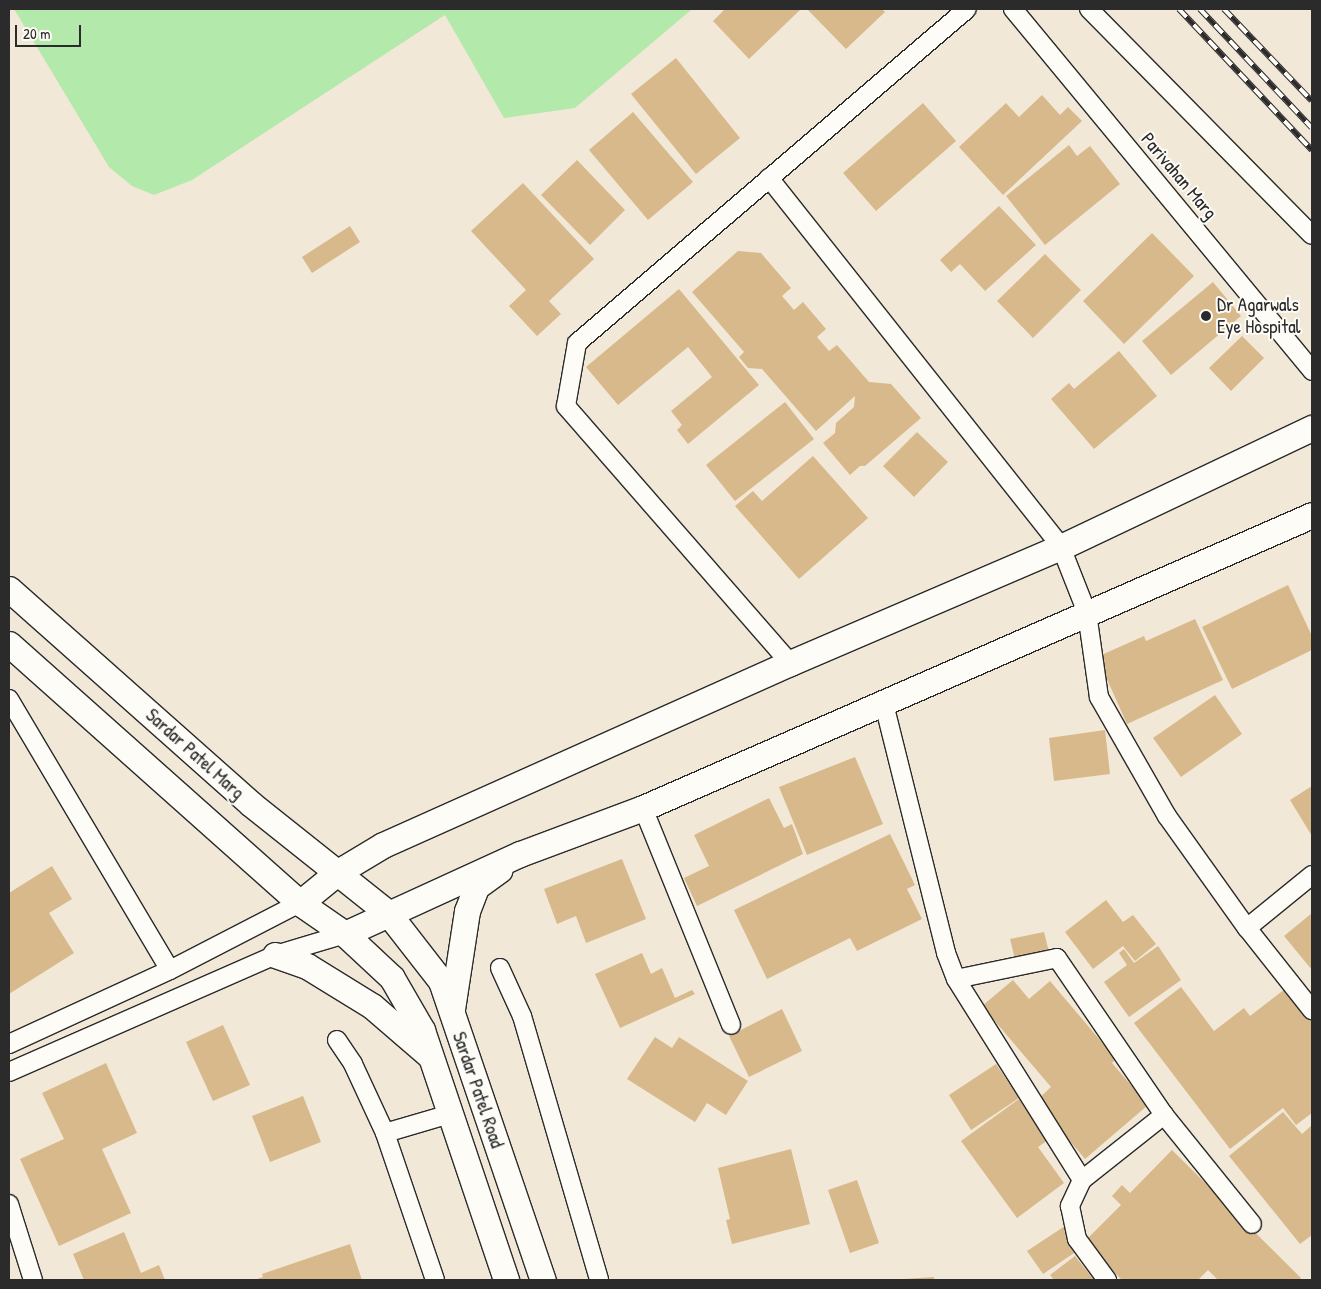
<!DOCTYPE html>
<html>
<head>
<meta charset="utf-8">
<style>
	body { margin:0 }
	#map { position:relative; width:1321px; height:1289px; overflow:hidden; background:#f2e8d7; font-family:"Patrick Hand",sans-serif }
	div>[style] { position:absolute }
	.green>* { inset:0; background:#b3e9ab }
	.building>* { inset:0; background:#d8b98b }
	.roads { filter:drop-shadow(1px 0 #2b2b2b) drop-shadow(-1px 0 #2b2b2b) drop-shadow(0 1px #2b2b2b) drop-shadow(0 -1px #2b2b2b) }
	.street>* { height:18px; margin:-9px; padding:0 9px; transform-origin:9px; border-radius:9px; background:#fdfcf7 }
	.secondary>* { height:25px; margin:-12.5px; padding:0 12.5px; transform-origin:12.5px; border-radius:12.5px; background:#fdfcf7 }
	.rail>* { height:5.5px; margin-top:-2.75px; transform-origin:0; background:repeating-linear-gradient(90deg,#fdfcf7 0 11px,#2b2b2b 0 22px); box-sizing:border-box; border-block:1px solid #2b2b2b }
	.dots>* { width:14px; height:14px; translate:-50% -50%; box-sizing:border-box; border:2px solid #fdfcf7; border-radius:50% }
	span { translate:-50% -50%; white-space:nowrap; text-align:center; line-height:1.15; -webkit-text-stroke:4px #fdfcf7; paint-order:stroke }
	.street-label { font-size:19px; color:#2b2b2b }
	.poi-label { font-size:19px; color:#2b2b2b }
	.left { translate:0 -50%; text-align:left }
	.frame { position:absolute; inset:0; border:10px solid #2b2b2b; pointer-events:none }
	.scale { position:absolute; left:15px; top:25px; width:66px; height:22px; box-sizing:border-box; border:2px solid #2b2b2b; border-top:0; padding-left:6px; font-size:15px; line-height:18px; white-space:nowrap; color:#2b2b2b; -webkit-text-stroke:4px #fdfcf7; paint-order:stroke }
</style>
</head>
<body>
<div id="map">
	<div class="green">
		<div style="clip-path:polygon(14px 9px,690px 9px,691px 10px,575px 108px,504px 118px,445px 15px,192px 180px,154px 195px,132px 186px,109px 167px)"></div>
	</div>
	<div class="building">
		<div style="clip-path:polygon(725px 9px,801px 9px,749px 59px,713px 21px)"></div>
		<div style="clip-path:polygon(807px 9px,882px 9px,885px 12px,846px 49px)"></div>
		<div style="clip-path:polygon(676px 58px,740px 138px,696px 174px,631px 94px)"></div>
		<div style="clip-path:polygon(1042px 95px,1060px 115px,1068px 107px,1082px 121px,1003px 195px,959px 147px,1006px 103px,1019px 117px)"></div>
		<div style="clip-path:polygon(923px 103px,956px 141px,876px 211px,843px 173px)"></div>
		<div style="clip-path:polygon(633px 112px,693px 182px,648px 220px,589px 150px)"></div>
		<div style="clip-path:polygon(1069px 145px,1077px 156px,1090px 146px,1120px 184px,1045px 245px,1006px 196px)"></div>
		<div style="clip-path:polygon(577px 160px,625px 210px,590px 245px,541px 195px)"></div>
		<div style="clip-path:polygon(523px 183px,594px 259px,549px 301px,561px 314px,537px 336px,509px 306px,526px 290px,471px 231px)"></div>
		<div style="clip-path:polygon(999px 206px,1036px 245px,985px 291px,960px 264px,951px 272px,940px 260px)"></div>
		<div style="clip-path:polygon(350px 226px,360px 242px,312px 273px,302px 257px)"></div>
		<div style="clip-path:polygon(1152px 233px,1194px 276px,1124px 344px,1083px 301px)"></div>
		<div style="clip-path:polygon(738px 251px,761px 253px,791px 288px,782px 296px,794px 310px,803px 302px,826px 329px,817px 337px,829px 351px,837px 345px,869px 382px,891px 384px,921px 418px,865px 466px,860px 466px,850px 475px,823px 443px,835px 433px,836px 423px,854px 407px,855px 396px,816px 431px,762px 369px,748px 368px,739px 357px,744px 352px,692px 292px)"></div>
		<div style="clip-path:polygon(1045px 254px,1081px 290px,1033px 338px,997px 301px)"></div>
		<div style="clip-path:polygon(1213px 282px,1241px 316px,1171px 375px,1142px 341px)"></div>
		<div style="clip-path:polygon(679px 289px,759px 385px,688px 444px,677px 430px,682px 425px,671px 411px,712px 377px,688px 347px,618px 405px,586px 367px)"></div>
		<div style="clip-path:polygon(1242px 336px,1264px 358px,1231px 391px,1209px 368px)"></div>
		<div style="clip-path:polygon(1119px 351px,1157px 396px,1094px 449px,1051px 399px,1069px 383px,1074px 389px)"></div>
		<div style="clip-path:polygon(785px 402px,814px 439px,735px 501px,706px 465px)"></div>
		<div style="clip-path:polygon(917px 432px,948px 462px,914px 497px,883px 466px)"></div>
		<div style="clip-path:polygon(813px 456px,868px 518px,799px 579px,735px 506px,753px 491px,762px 501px)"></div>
		<div style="clip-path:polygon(1288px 585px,1312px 636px,1312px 650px,1232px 689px,1202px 627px)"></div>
		<div style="clip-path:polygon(1195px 619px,1223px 680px,1127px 724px,1097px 657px,1144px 636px,1146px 641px)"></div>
		<div style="clip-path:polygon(1215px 695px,1242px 734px,1181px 777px,1153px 738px)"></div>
		<div style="clip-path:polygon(1105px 730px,1110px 774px,1054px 781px,1049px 738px)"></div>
		<div style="clip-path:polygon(855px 757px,883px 824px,807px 855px,779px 787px)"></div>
		<div style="clip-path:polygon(1312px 786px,1312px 836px,1290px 800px)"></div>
		<div style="clip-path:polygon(769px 798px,784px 828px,792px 824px,803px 854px,697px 906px,684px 878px,709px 866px,694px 835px)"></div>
		<div style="clip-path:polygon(890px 834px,915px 885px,907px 889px,922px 919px,857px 951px,850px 938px,767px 979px,734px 910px)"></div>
		<div style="clip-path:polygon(622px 859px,646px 919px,586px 943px,576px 916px,557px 924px,544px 889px)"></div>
		<div style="clip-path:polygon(52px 866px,72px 899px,49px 913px,74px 953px,9px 994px,9px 893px)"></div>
		<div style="clip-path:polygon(1106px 900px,1123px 922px,1133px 915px,1156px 944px,1135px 961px,1123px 946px,1093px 969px,1065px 932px)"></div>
		<div style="clip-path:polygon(1312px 913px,1312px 970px,1284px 936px)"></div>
		<div style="clip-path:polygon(1044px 932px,1049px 952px,1015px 959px,1010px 939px)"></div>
		<div style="clip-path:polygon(1158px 946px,1181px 980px,1129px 1017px,1104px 982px,1127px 965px,1119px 953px,1124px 949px,1134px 963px)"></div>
		<div style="clip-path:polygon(642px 953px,651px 974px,662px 968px,675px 998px,692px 990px,695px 994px,620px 1028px,595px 974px)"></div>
		<div style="clip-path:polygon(1013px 980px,1029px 999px,1050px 981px,1116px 1059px,1112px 1063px,1148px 1105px,1085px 1159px,1036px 1101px,1051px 1087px,982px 1006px)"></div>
		<div style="clip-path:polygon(1289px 986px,1312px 1017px,1312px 1113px,1296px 1125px,1283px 1108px,1230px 1149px,1134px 1023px,1181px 987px,1214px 1031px,1244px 1008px,1250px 1016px)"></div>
		<div style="clip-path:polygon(782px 1009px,802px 1051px,749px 1077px,729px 1036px)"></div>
		<div style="clip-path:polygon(223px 1025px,250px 1085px,213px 1101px,186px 1042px)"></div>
		<div style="clip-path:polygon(655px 1037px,672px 1048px,679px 1037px,748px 1081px,726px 1115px,707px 1103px,695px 1122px,627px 1079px)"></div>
		<div style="clip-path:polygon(106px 1063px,137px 1133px,102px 1149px,131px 1213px,59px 1246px,20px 1159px,64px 1139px,42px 1093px)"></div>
		<div style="clip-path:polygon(996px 1064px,1019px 1098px,971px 1130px,949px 1095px)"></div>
		<div style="clip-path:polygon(303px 1096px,321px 1142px,270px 1162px,252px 1116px)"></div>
		<div style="clip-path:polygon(1019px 1099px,1048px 1140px,1038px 1147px,1064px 1183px,1017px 1218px,961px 1141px)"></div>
		<div style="clip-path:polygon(1283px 1112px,1302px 1134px,1312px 1125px,1312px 1235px,1300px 1244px,1229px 1156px)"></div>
		<div style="clip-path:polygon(791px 1149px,810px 1224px,732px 1244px,726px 1220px,730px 1219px,718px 1168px)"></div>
		<div style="clip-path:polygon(1172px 1150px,1301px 1278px,1299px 1280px,1218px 1280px,1208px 1270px,1198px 1280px,1122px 1280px,1084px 1242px,1121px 1205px,1112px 1196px,1122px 1185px,1130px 1193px)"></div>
		<div style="clip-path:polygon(857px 1180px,879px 1243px,850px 1253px,828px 1190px)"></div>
		<div style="clip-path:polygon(1065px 1226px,1080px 1249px,1043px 1274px,1027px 1251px)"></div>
		<div style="clip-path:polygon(124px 1232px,141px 1273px,159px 1265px,165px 1280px,84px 1280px,73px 1254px)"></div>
		<div style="clip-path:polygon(350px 1244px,362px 1280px,254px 1280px,263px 1277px,262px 1274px)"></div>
		<div style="clip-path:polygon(1075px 1256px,1094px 1280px,1054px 1280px,1050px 1275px)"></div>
		<div style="clip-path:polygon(934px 1277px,934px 1280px,904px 1280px,904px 1279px)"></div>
	</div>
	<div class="roads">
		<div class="street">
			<div style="left:1013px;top:9px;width:470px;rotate:50.4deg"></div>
			<div style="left:1089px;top:9px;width:317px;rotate:45.4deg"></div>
			<div style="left:769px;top:178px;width:471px;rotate:51.6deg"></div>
			<div style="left:1061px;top:547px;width:71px;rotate:68.5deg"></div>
			<div style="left:1087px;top:613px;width:85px;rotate:81.9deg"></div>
			<div style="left:1099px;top:697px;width:137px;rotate:60.3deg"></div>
			<div style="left:1167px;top:816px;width:138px;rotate:54.5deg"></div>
			<div style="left:1247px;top:928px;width:105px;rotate:51.6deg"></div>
			<div style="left:790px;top:663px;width:341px;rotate:-131.1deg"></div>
			<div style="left:566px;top:406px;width:64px;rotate:-80.1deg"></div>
			<div style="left:577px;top:343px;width:513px;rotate:-40.58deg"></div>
			<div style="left:9px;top:699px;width:315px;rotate:59.3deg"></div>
			<div style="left:884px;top:704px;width:257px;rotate:76deg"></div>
			<div style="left:946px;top:953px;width:28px;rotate:69deg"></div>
			<div style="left:956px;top:979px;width:237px;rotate:57.9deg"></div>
			<div style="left:1082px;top:1180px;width:105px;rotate:-38.4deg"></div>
			<div style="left:643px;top:808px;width:234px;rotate:67.9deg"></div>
			<div style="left:1247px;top:928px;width:84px;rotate:-39.2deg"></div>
			<div style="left:500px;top:968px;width:53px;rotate:65.4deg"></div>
			<div style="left:522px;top:1016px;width:275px;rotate:73.7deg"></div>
			<div style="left:956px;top:979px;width:103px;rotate:-11.7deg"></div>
			<div style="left:1057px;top:958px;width:190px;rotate:55.7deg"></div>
			<div style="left:1164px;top:1115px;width:140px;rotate:51.1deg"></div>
			<div style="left:337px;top:1040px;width:29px;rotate:56deg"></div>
			<div style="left:353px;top:1064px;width:76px;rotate:65.1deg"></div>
			<div style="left:385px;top:1133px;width:155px;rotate:71.2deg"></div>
			<div style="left:9px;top:1044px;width:177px;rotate:-24.7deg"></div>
			<div style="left:170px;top:970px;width:146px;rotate:-27.3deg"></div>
			<div style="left:9px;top:1072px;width:291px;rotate:-23.7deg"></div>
			<div style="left:275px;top:955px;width:73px;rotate:-16.7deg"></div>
			<div style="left:385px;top:1133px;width:68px;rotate:-16.3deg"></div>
			<div style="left:1082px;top:1180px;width:29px;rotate:115deg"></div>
			<div style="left:1070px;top:1206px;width:34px;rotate:78deg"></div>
			<div style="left:1077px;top:1239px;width:51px;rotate:53.8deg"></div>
			<div style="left:9px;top:1204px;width:80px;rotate:72.5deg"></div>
		</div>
		<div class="secondary">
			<div style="left:9px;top:589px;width:324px;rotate:41.6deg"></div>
			<div style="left:251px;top:804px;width:175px;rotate:38.5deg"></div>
			<div style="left:388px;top:913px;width:86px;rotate:52.1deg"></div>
			<div style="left:441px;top:981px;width:316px;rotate:71.2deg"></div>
			<div style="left:9px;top:644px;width:390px;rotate:41.7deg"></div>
			<div style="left:300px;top:903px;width:55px;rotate:34.6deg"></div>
			<div style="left:345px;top:934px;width:64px;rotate:43.1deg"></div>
			<div style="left:392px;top:978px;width:60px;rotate:60deg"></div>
			<div style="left:422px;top:1030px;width:264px;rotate:71.4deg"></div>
			<div style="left:300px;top:903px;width:49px;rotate:-39.2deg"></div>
			<div style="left:338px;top:872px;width:52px;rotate:-31deg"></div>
			<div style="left:383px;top:845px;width:446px;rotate:-24.1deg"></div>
			<div style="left:790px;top:663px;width:295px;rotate:-23.2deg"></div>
			<div style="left:1061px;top:547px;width:278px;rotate:-25.4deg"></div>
			<div style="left:345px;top:934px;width:192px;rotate:-24.6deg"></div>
			<div style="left:520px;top:854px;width:131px;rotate:-20.5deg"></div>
			<div style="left:643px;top:808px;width:730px;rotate:-23.65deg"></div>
			<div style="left:275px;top:955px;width:34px;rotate:19deg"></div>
			<div style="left:307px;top:966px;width:76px;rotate:31.6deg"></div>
			<div style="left:372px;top:1006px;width:75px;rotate:40.7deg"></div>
			<div style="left:452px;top:1009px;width:99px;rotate:-81.3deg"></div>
			<div style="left:467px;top:911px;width:26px;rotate:-69deg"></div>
			<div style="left:476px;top:887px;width:29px;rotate:-36deg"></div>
		</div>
	</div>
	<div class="rail">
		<div style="left:1179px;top:9px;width:194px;rotate:46.7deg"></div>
		<div style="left:1200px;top:9px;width:163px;rotate:46.7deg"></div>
		<div style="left:1224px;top:9px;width:127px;rotate:46.3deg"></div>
	</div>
	<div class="dots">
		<div style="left:1206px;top:316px;background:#2b2b2b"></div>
	</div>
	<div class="street-label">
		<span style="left:1179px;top:176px;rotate:50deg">Parivahan Marg</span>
		<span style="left:195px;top:754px;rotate:42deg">Sardar Patel Marg</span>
		<span style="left:478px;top:1090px;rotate:71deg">Sardar Patel Road</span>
	</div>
	<div class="poi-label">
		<span class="left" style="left:1217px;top:316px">Dr Agarwals<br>Eye Hospital</span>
	</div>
	<div class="frame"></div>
	<div class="scale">20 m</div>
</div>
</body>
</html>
